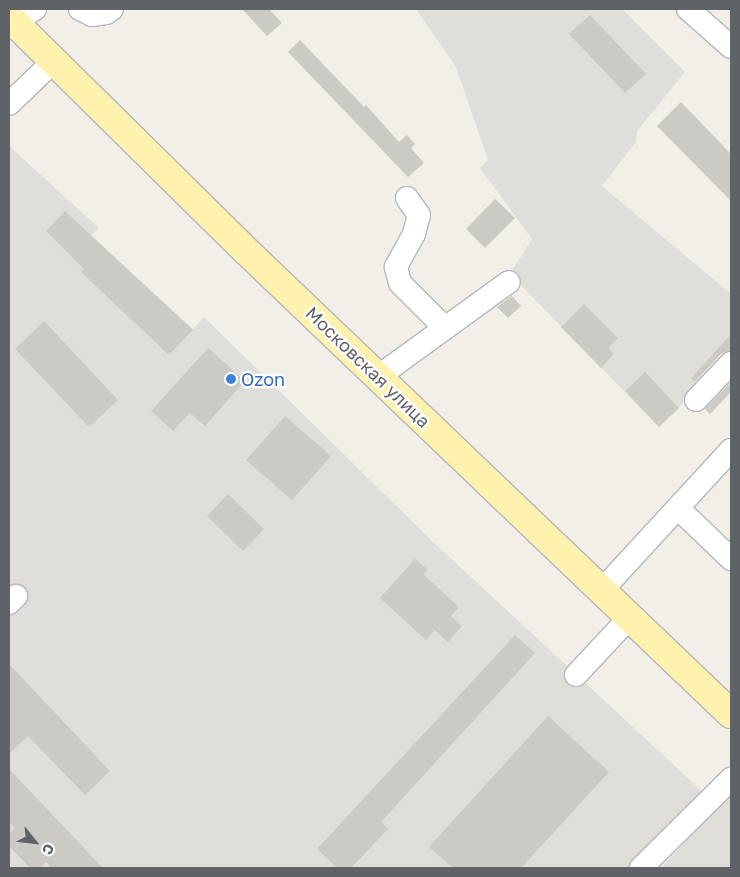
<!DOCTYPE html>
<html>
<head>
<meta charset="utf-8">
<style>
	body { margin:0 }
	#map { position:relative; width:740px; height:877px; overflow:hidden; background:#f1efe8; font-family:"Golos Text",sans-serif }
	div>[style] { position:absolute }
	.industrial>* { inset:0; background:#e0deda }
	.building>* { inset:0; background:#cccac5 }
	.roads { filter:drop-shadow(1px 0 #b5b8bc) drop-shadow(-1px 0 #b5b8bc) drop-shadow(0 1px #b5b8bc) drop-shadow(0 -1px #b5b8bc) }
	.minor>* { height:22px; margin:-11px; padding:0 11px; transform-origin:11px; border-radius:11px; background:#fff }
	.major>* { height:28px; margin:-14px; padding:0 14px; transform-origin:14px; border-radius:14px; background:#fff2af }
	.dots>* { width:14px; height:14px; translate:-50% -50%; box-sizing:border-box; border:2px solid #fff; border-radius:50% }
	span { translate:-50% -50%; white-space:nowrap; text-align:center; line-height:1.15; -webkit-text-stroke:4.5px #fff; paint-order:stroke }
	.street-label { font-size:18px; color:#5f6368 }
	.shop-label { font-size:18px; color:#366cbe }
	.left { translate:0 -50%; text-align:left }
	.frame { position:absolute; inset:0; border:10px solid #5f6368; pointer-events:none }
	.north { position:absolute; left:10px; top:817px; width:50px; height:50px; -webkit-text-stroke:4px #fff; paint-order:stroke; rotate:119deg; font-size:14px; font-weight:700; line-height:20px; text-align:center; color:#5f6368 }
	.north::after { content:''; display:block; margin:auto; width:18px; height:22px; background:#5f6368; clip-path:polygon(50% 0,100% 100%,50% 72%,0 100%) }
</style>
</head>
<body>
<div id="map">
	<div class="industrial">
		<div style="clip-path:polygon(416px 9px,622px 9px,685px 72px,637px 131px,636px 142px,602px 186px,731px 294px,731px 334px,691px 378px,700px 386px,659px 427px,510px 274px,532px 239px,480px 168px,488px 160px,456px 67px)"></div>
		<div style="clip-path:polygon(9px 146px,99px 228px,91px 236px,193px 329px,204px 317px,431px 540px,704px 793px,634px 868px,9px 868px)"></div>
		<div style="clip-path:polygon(731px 792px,731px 868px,661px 868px)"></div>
	</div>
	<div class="building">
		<div style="clip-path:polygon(242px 9px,269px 9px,282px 23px,267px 36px)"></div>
		<div style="clip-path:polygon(590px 15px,646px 74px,625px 93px,569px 34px)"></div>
		<div style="clip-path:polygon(300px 40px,364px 107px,366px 105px,399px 142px,407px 135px,415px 144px,411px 148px,424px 163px,408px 177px,288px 52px)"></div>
		<div style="clip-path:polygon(681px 102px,731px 154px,731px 201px,657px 126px)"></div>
		<div style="clip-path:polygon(495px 199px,515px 218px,485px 248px,466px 229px)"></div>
		<div style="clip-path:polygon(65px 211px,193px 330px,169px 355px,81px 272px,84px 269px,46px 231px)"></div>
		<div style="clip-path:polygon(512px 296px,521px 306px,508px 318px,497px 307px)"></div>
		<div style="clip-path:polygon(584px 304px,618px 338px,608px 348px,614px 354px,601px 368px,561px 327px)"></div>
		<div style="clip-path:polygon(44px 321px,118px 400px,89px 427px,15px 349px)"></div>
		<div style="clip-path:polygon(731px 334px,731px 350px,721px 354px,695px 382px,691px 378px)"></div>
		<div style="clip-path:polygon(208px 348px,245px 381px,205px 426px,190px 413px,173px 431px,151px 411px)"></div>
		<div style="clip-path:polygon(645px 372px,679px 408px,659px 427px,625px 391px)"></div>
		<div style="clip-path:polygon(731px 382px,731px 392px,710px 414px,705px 409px)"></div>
		<div style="clip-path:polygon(285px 416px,331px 456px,292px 500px,246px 460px)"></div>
		<div style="clip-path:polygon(228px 494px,264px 529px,243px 551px,207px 516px)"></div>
		<div style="clip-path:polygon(415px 559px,428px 570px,423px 574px,459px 607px,451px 616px,462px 626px,448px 642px,435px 630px,426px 640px,380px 598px)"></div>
		<div style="clip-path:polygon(515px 635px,535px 653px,381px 822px,388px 829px,351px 868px,337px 868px,317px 849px)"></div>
		<div style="clip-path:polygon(9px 664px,110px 771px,85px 795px,28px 736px,9px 754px)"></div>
		<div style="clip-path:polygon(548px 716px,609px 772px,521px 868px,453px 868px,429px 847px)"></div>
		<div style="clip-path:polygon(9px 769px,103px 868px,52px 868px,46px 862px,40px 868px,30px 868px,9px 846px,9px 834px,15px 828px,9px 822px)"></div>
	</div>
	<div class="roads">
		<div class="minor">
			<div style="left:80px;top:9px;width:13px;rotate:27deg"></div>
			<div style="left:92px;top:15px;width:14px;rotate:-8deg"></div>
			<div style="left:106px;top:13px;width:7px;rotate:-34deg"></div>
			<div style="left:688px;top:9px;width:57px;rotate:41.5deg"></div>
			<div style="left:14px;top:22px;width:25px;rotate:-32deg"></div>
			<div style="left:9px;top:104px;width:62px;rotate:-43.7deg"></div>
			<div style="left:407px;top:198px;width:21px;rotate:55deg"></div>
			<div style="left:419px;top:215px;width:20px;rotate:105deg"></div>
			<div style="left:414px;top:234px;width:38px;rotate:119deg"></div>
			<div style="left:396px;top:267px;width:16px;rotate:76deg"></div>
			<div style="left:400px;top:283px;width:64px;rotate:45deg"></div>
			<div style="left:379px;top:376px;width:160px;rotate:-35.9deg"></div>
			<div style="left:696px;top:400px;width:51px;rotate:-46.6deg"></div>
			<div style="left:678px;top:508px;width:74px;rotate:43.9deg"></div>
			<div style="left:603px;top:589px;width:189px;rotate:-47.4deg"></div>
			<div style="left:9px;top:603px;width:10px;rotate:-45deg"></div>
			<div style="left:576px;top:675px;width:81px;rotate:-47deg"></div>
			<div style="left:641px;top:868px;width:127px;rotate:-44.7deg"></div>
		</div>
		<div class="major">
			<div style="left:9px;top:17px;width:325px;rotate:44.6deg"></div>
			<div style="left:240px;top:245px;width:679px;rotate:43.69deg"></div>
		</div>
	</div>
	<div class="dots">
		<div style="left:231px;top:379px;background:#3f7fe0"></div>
	</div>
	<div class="street-label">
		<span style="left:368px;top:367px;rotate:44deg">Московская улица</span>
	</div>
	<div class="shop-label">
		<span class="left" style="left:241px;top:379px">Ozon</span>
	</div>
	<div class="frame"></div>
	<div class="north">С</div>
</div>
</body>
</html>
